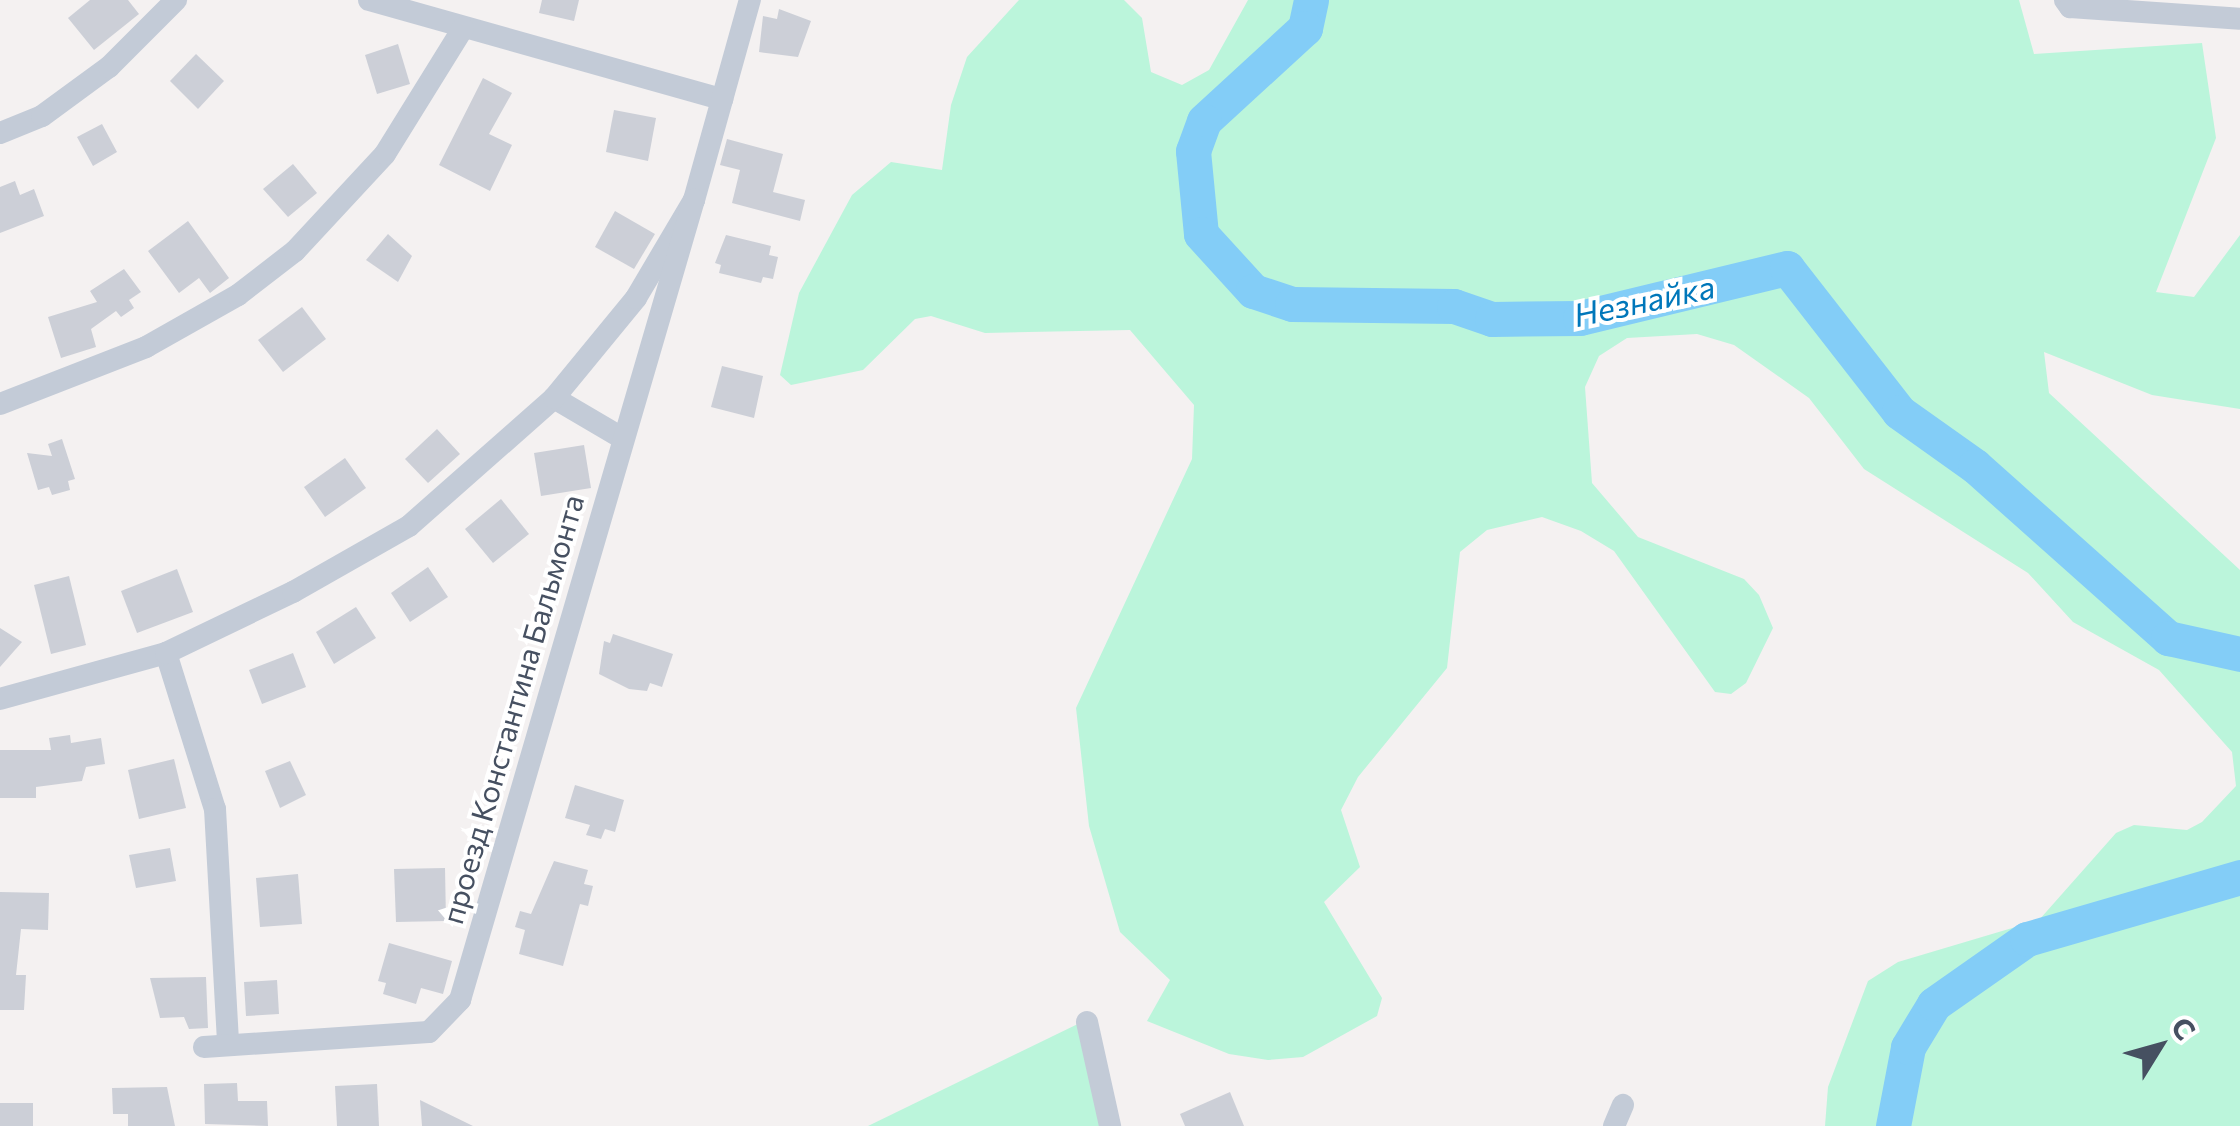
<!DOCTYPE html>
<html>
<head>
<meta charset="utf-8">
<style>
	body { margin:0 }
	#map { position:relative; width:2240px; height:1126px; overflow:hidden; background:#f4f1f1; font-family:Commissioner,sans-serif }
	div>[style] { position:absolute }
	.green>* { inset:0; background:#bbf5db }
	.river>* { height:35px; margin:-17.5px; padding:0 17.5px; transform-origin:17.5px; border-radius:17.5px; background:#83cdf7 }
	.building>* { inset:0; background:#cccfd7 }
	.minor>* { height:22px; margin:-11px; padding:0 11px; transform-origin:11px; border-radius:11px; background:#c3cbd7 }
	span { translate:-50% -50%; white-space:nowrap; text-align:center; line-height:1.15; -webkit-text-stroke:8px #fff; paint-order:stroke }
	.street-label { font-size:30px; color:#465061 }
	.water-label { font-size:32px; color:#0077ba; font-style:italic }
	.north { position:absolute; left:2110px; top:996px; width:100px; height:100px; -webkit-text-stroke:8px #fff; paint-order:stroke; rotate:53deg; font-size:28px; font-weight:700; line-height:40px; text-align:center; color:#465061 }
	.north::after { content:''; display:block; margin:auto; width:35px; height:45px; background:#465061; clip-path:polygon(50% 0,100% 100%,50% 72%,0 100%) }
</style>
</head>
<body>
<div id="map">
	<div class="green">
		<div style="clip-path:polygon(1019px 0,1124px 0,1142px 18px,1151px 72px,1182px 85px,1209px 70px,1248px 0,2019px 0,2034px 54px,2202px 43px,2216px 138px,2156px 292px,2194px 297px,2240px 235px,2240px 409px,2152px 395px,2044px 352px,2049px 393px,2240px 570px,2240px 1126px,1825px 1126px,1828px 1087px,1868px 981px,1898px 962px,2039px 920px,2116px 833px,2134px 825px,2187px 830px,2202px 822px,2236px 786px,2232px 752px,2159px 670px,2073px 622px,2028px 573px,1864px 469px,1809px 398px,1734px 345px,1697px 334px,1627px 338px,1599px 356px,1585px 387px,1592px 483px,1638px 537px,1744px 579px,1759px 595px,1773px 628px,1746px 683px,1731px 694px,1715px 692px,1614px 551px,1581px 531px,1542px 517px,1487px 530px,1460px 552px,1447px 668px,1358px 777px,1341px 810px,1360px 867px,1324px 902px,1382px 998px,1377px 1016px,1303px 1057px,1268px 1060px,1229px 1054px,1147px 1021px,1170px 980px,1120px 932px,1089px 826px,1076px 708px,1192px 459px,1194px 405px,1130px 330px,985px 333px,931px 316px,915px 319px,863px 370px,791px 385px,780px 375px,799px 293px,852px 195px,891px 162px,942px 170px,951px 105px,967px 57px)"></div>
		<div style="clip-path:polygon(1084px 1021px,1101px 1126px,868px 1126px)"></div>
	</div>
	<div class="river">
		<div style="left:1311px;top:0;width:29px;rotate:102deg"></div>
		<div style="left:1305px;top:28px;width:137px;rotate:137.4deg"></div>
		<div style="left:1204px;top:121px;width:32px;rotate:110deg"></div>
		<div style="left:1193px;top:151px;width:83px;rotate:84.5deg"></div>
		<div style="left:1201px;top:234px;width:77px;rotate:47.6deg"></div>
		<div style="left:1253px;top:291px;width:41px;rotate:18.4deg"></div>
		<div style="left:1292px;top:304px;width:162px;rotate:0.7deg"></div>
		<div style="left:1454px;top:306px;width:40px;rotate:18.9deg"></div>
		<div style="left:1492px;top:319px;width:88px;rotate:-0.7deg"></div>
		<div style="left:1580px;top:318px;width:213px;rotate:-13.6deg"></div>
		<div style="left:1787px;top:268px;width:182px;rotate:52.1deg"></div>
		<div style="left:1899px;top:412px;width:93px;rotate:35.4deg"></div>
		<div style="left:1975px;top:466px;width:259px;rotate:41.7deg"></div>
		<div style="left:2168px;top:638px;width:74px;rotate:12.5deg"></div>
		<div style="left:1893px;top:1126px;width:80px;rotate:-79.2deg"></div>
		<div style="left:1908px;top:1047px;width:50px;rotate:-58.8deg"></div>
		<div style="left:1934px;top:1004px;width:113px;rotate:-35deg"></div>
		<div style="left:2027px;top:939px;width:222px;rotate:-16.2deg"></div>
	</div>
	<div class="building">
		<div style="clip-path:polygon(90px 0,128px 0,139px 14px,94px 50px,68px 18px)"></div>
		<div style="clip-path:polygon(542px 0,579px 0,574px 21px,539px 13px)"></div>
		<div style="clip-path:polygon(779px 9px,811px 21px,798px 57px,759px 52px,763px 16px,777px 19px)"></div>
		<div style="clip-path:polygon(398px 44px,410px 84px,377px 94px,365px 55px)"></div>
		<div style="clip-path:polygon(196px 54px,224px 81px,198px 109px,170px 81px)"></div>
		<div style="clip-path:polygon(483px 78px,512px 93px,489px 134px,512px 145px,490px 191px,439px 165px)"></div>
		<div style="clip-path:polygon(614px 110px,656px 118px,648px 161px,606px 152px)"></div>
		<div style="clip-path:polygon(102px 124px,117px 152px,93px 166px,77px 137px)"></div>
		<div style="clip-path:polygon(727px 139px,783px 154px,773px 192px,805px 200px,800px 221px,732px 203px,740px 170px,720px 165px)"></div>
		<div style="clip-path:polygon(293px 164px,317px 193px,288px 217px,263px 189px)"></div>
		<div style="clip-path:polygon(15px 181px,20px 195px,34px 189px,44px 216px,0 233px,0 187px)"></div>
		<div style="clip-path:polygon(615px 211px,655px 234px,634px 269px,595px 247px)"></div>
		<div style="clip-path:polygon(188px 221px,229px 278px,210px 293px,199px 278px,179px 293px,148px 251px)"></div>
		<div style="clip-path:polygon(388px 234px,412px 256px,398px 282px,366px 260px)"></div>
		<div style="clip-path:polygon(726px 235px,771px 246px,769px 255px,778px 257px,773px 279px,763px 277px,761px 283px,719px 273px,721px 265px,715px 263px)"></div>
		<div style="clip-path:polygon(124px 269px,141px 292px,129px 300px,134px 308px,121px 317px,116px 311px,91px 329px,96px 347px,61px 358px,48px 317px,97px 302px,90px 291px)"></div>
		<div style="clip-path:polygon(302px 307px,326px 339px,283px 372px,258px 340px)"></div>
		<div style="clip-path:polygon(722px 366px,763px 376px,754px 418px,711px 407px)"></div>
		<div style="clip-path:polygon(437px 429px,460px 454px,428px 483px,405px 459px)"></div>
		<div style="clip-path:polygon(62px 439px,75px 479px,68px 481px,70px 490px,52px 495px,49px 487px,38px 490px,27px 453px,52px 456px,48px 444px)"></div>
		<div style="clip-path:polygon(584px 445px,591px 488px,541px 496px,534px 453px)"></div>
		<div style="clip-path:polygon(345px 458px,366px 488px,325px 517px,304px 487px)"></div>
		<div style="clip-path:polygon(501px 499px,529px 534px,493px 563px,465px 529px)"></div>
		<div style="clip-path:polygon(428px 567px,448px 597px,410px 622px,391px 593px)"></div>
		<div style="clip-path:polygon(177px 569px,193px 612px,137px 633px,121px 591px)"></div>
		<div style="clip-path:polygon(69px 576px,86px 645px,51px 654px,34px 585px)"></div>
		<div style="clip-path:polygon(356px 607px,376px 638px,334px 664px,316px 632px)"></div>
		<div style="clip-path:polygon(0 628px,22px 642px,0 667px)"></div>
		<div style="clip-path:polygon(613px 634px,673px 654px,662px 687px,650px 683px,647px 691px,629px 689px,599px 674px,604px 641px,610px 643px)"></div>
		<div style="clip-path:polygon(293px 653px,306px 687px,262px 704px,249px 670px)"></div>
		<div style="clip-path:polygon(70px 735px,71px 743px,101px 738px,105px 764px,86px 767px,82px 781px,36px 787px,36px 798px,0 798px,0 750px,51px 750px,49px 738px)"></div>
		<div style="clip-path:polygon(174px 759px,186px 808px,139px 819px,128px 770px)"></div>
		<div style="clip-path:polygon(290px 761px,306px 795px,280px 808px,265px 771px)"></div>
		<div style="clip-path:polygon(575px 785px,624px 800px,615px 832px,605px 829px,601px 839px,586px 835px,590px 825px,565px 818px)"></div>
		<div style="clip-path:polygon(170px 848px,176px 881px,136px 888px,129px 855px)"></div>
		<div style="clip-path:polygon(554px 861px,588px 870px,584px 884px,593px 886px,588px 906px,580px 904px,563px 966px,519px 954px,525px 930px,515px 927px,520px 911px,531px 914px)"></div>
		<div style="clip-path:polygon(445px 868px,446px 921px,396px 922px,394px 869px)"></div>
		<div style="clip-path:polygon(298px 874px,302px 924px,260px 927px,256px 878px)"></div>
		<div style="clip-path:polygon(0 892px,49px 893px,48px 930px,21px 929px,16px 975px,26px 975px,24px 1010px,0 1010px)"></div>
		<div style="clip-path:polygon(389px 943px,452px 961px,443px 994px,421px 988px,416px 1004px,383px 994px,386px 983px,378px 981px)"></div>
		<div style="clip-path:polygon(206px 977px,208px 1028px,189px 1029px,184px 1017px,160px 1018px,150px 978px)"></div>
		<div style="clip-path:polygon(277px 980px,279px 1014px,246px 1016px,244px 982px)"></div>
		<div style="clip-path:polygon(237px 1083px,238px 1101px,267px 1101px,268px 1126px,205px 1124px,204px 1084px)"></div>
		<div style="clip-path:polygon(377px 1084px,379px 1126px,337px 1126px,335px 1086px)"></div>
		<div style="clip-path:polygon(167px 1087px,175px 1126px,128px 1126px,128px 1114px,113px 1114px,112px 1088px)"></div>
		<div style="clip-path:polygon(1230px 1092px,1244px 1126px,1185px 1126px,1180px 1114px)"></div>
		<div style="clip-path:polygon(420px 1100px,473px 1126px,422px 1126px)"></div>
		<div style="clip-path:polygon(0 1103px,33px 1103px,33px 1126px,0 1126px)"></div>
	</div>
	<div class="minor">
		<div style="left:369px;top:0;width:367px;rotate:15.7deg"></div>
		<div style="left:2065px;top:0;width:9px;rotate:54deg"></div>
		<div style="left:2070px;top:7px;width:170px;rotate:4deg"></div>
		<div style="left:0;top:133px;width:45px;rotate:-22deg"></div>
		<div style="left:42px;top:116px;width:83px;rotate:-36.2deg"></div>
		<div style="left:109px;top:67px;width:95px;rotate:-45deg"></div>
		<div style="left:554px;top:398px;width:79px;rotate:30.5deg"></div>
		<div style="left:0;top:404px;width:157px;rotate:-21.3deg"></div>
		<div style="left:146px;top:347px;width:106px;rotate:-29.5deg"></div>
		<div style="left:238px;top:295px;width:72px;rotate:-37.7deg"></div>
		<div style="left:295px;top:251px;width:132px;rotate:-47.1deg"></div>
		<div style="left:385px;top:154px;width:148px;rotate:-58.2deg"></div>
		<div style="left:166px;top:653px;width:164px;rotate:72.6deg"></div>
		<div style="left:215px;top:809px;width:234px;rotate:86.8deg"></div>
		<div style="left:0;top:699px;width:172px;rotate:-15.5deg"></div>
		<div style="left:166px;top:653px;width:141px;rotate:-25.7deg"></div>
		<div style="left:293px;top:592px;width:133px;rotate:-29.6deg"></div>
		<div style="left:409px;top:526px;width:193px;rotate:-41.4deg"></div>
		<div style="left:554px;top:398px;width:129px;rotate:-50.6deg"></div>
		<div style="left:636px;top:298px;width:114px;rotate:-59.4deg"></div>
		<div style="left:694px;top:200px;width:208px;rotate:-74.4deg"></div>
		<div style="left:1087px;top:1022px;width:107px;rotate:77.5deg"></div>
		<div style="left:204px;top:1047px;width:225px;rotate:-3.8deg"></div>
		<div style="left:429px;top:1032px;width:45px;rotate:-45.9deg"></div>
		<div style="left:460px;top:1000px;width:834px;rotate:-73.7deg"></div>
		<div style="left:1614px;top:1126px;width:23px;rotate:-67deg"></div>
	</div>
	<div class="street-label">
		<span style="left:512px;top:709px;rotate:-74deg">проезд Константина Бальмонта</span>
	</div>
	<div class="water-label">
		<span style="left:1644px;top:300px;rotate:-12deg">Незнайка</span>
	</div>
	<div class="north">С</div>
</div>
</body>
</html>
